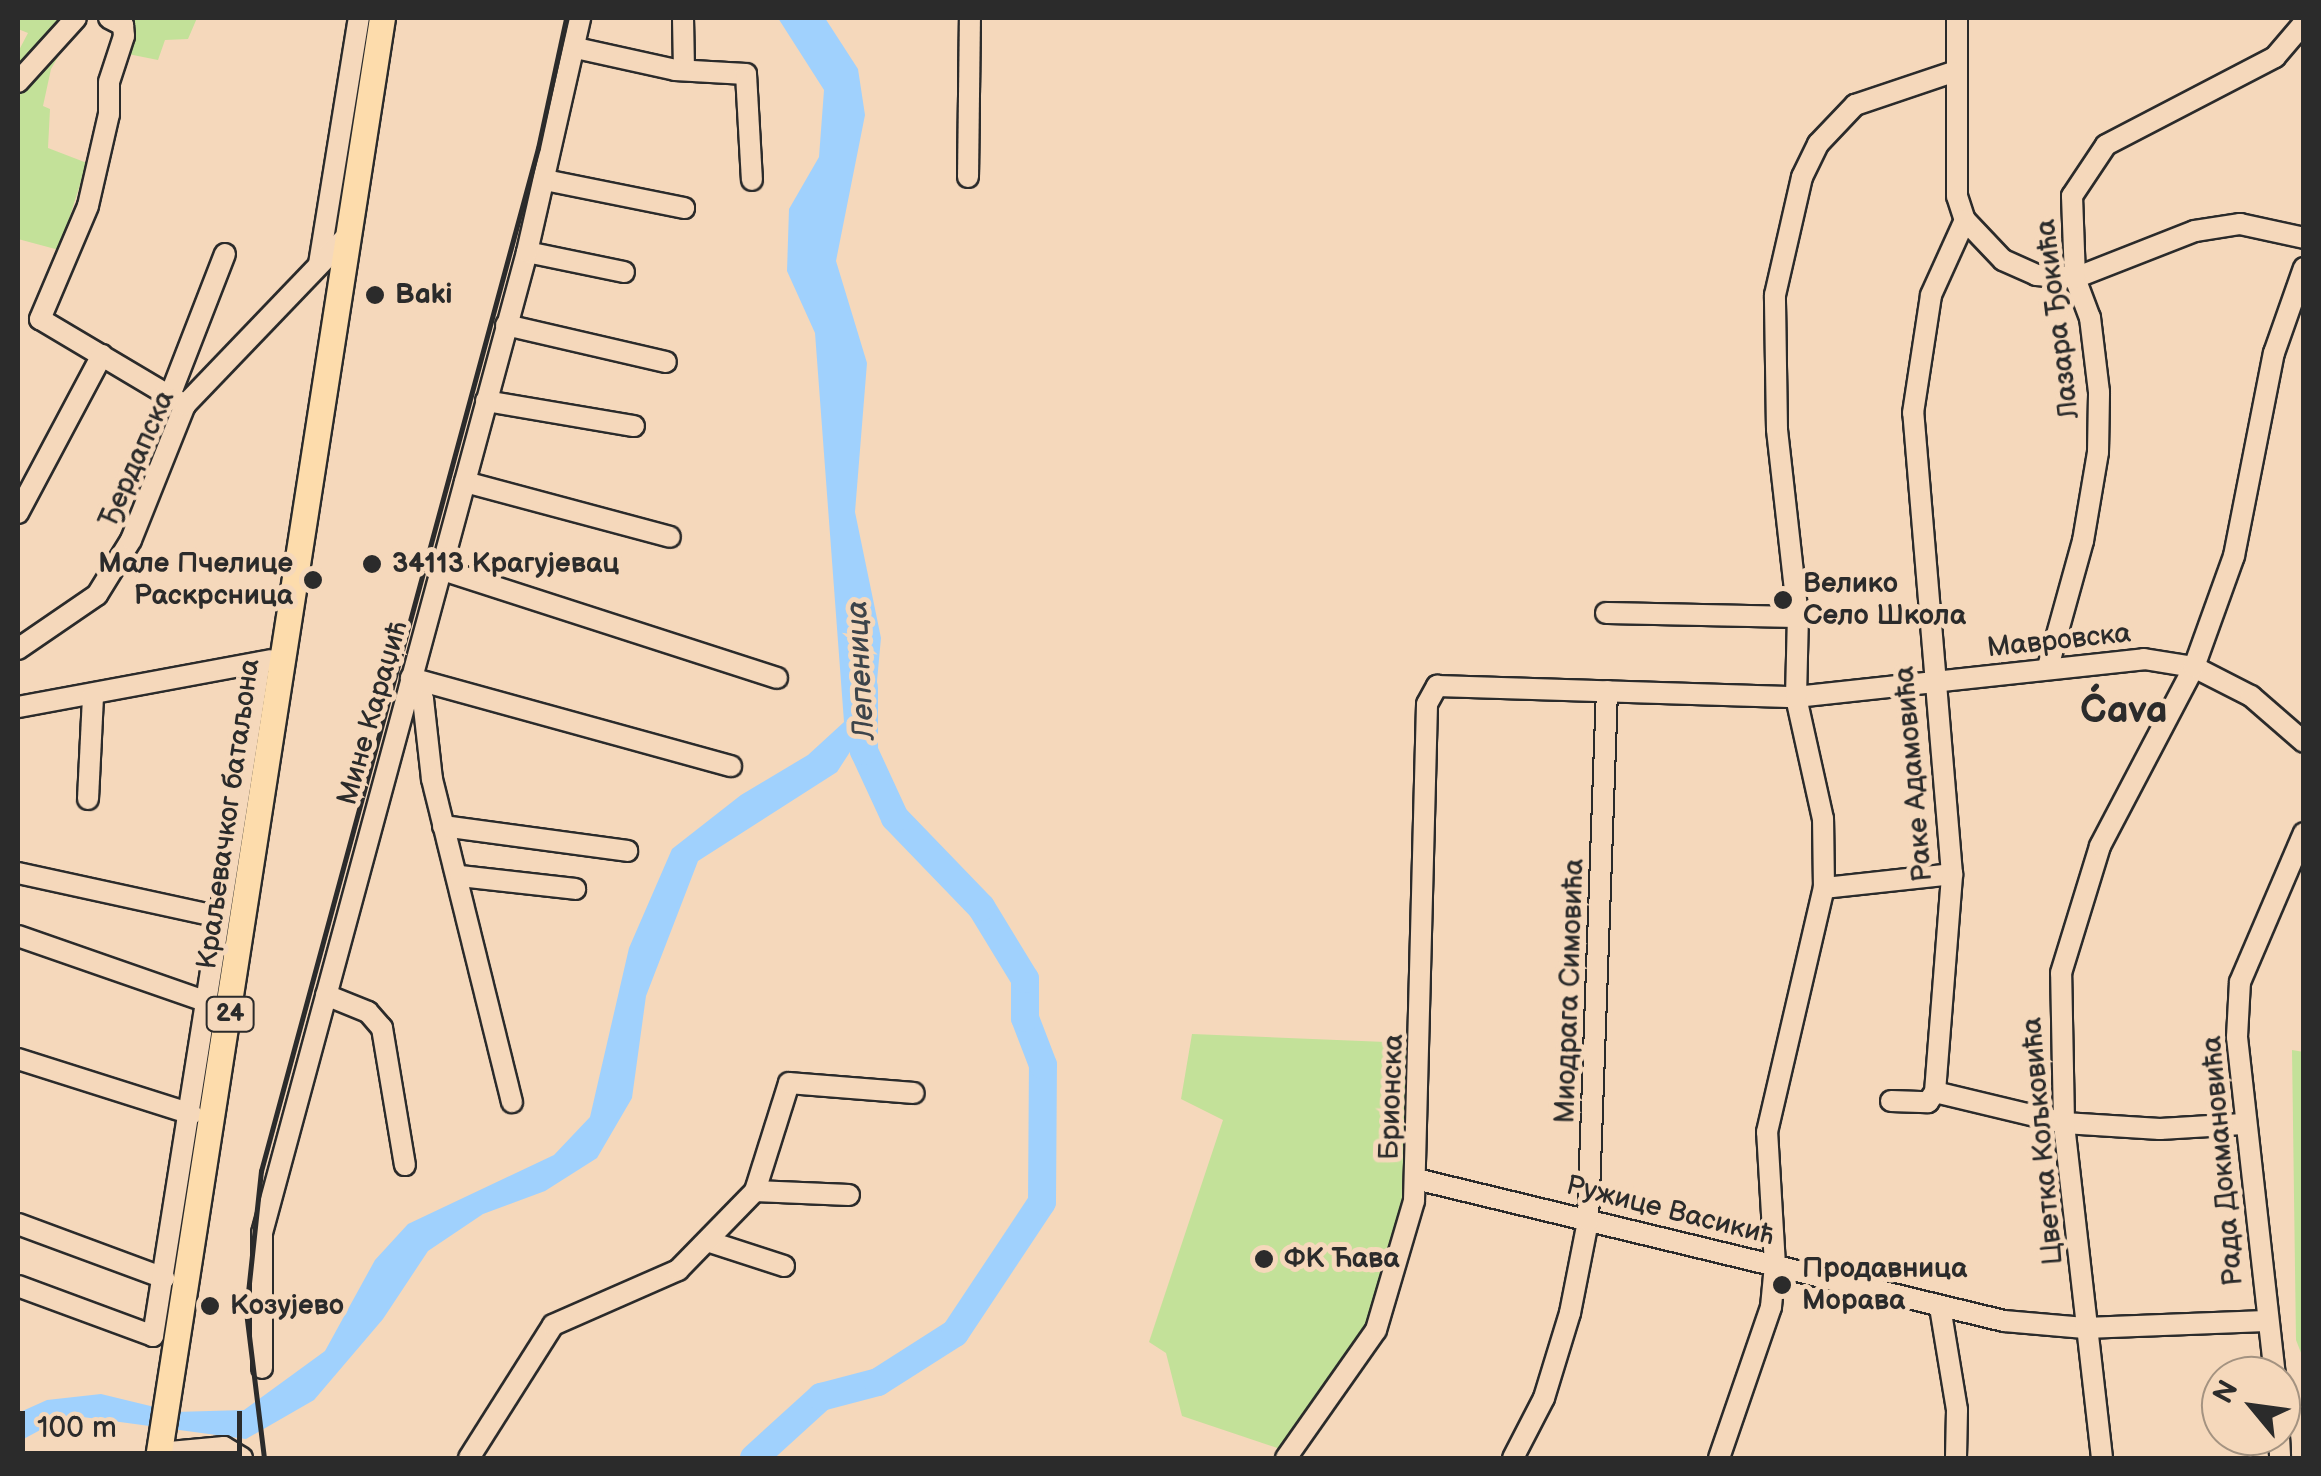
<!DOCTYPE html>
<html>
<head>
<meta charset="utf-8">
<style>
	body { margin:0 }
	#map { position:relative; width:2321px; height:1476px; overflow:hidden; background:#f5d8bb; font-family:"Balsamiq Sans",sans-serif }
	div>[style] { position:absolute }
	.green>* { inset:0; background:#c3e199 }
	.water>* { inset:0; background:#a0d1fd }
	.river>* { height:28px; margin:-14px; padding:0 14px; transform-origin:14px; border-radius:14px; background:#a0d1fd }
	.roads { filter:drop-shadow(2px 0 #2b2b2b) drop-shadow(-2px 0 #2b2b2b) drop-shadow(0 2px #2b2b2b) drop-shadow(0 -2px #2b2b2b) }
	.minor>* { height:20px; margin:-10px; padding:0 10px; transform-origin:10px; border-radius:10px; background:#f5d8bb }
	.major>* { height:25px; margin:-12.5px; padding:0 12.5px; transform-origin:12.5px; border-radius:12.5px; background:#fddcac }
	.rail>* { height:5px; margin:-2.5px; padding:0 2.5px; transform-origin:2.5px; border-radius:2.5px; background:#2b2b2b }
	.dots>* { width:28px; height:28px; translate:-50% -50%; box-sizing:border-box; border:5px solid #f5d8bb; border-radius:50% }
	span { translate:-50% -50%; white-space:nowrap; text-align:center; line-height:1.15; -webkit-text-stroke:10px #f5d8bb; paint-order:stroke }
	.shield-label span { padding:2px 8px; background:#f5d8bb; border:2px solid; border-radius:8px; -webkit-text-stroke-width:0 }
	.shield-label { font-size:25px; color:#2b2b2b; font-weight:700 }
	.poi-label { font-size:28px; color:#2b2b2b; font-weight:700 }
	.left { translate:0 -50%; text-align:left }
	.right { translate:-100% -50%; text-align:right }
	.street-label { font-size:28px; color:#2b2b2b }
	.water-label { font-size:30px; color:#3d444a; font-style:italic }
	.district-label { font-size:38px; color:#2b2b2b; font-weight:700 }
	.frame { position:absolute; inset:0; border:20px solid #2b2b2b; pointer-events:none }
	.north { position:absolute; left:2201px; top:1356px; width:100px; height:100px; box-sizing:border-box; background:#f5d8bb; border:2px solid #a49381; border-radius:50%; rotate:299deg; font-size:28px; font-weight:700; line-height:40px; text-align:center; color:#2b2b2b }
	.north::after { content:''; display:block; margin:auto; width:35px; height:45px; background:#2b2b2b; clip-path:polygon(50% 0,100% 100%,50% 72%,0 100%) }
	.scale { position:absolute; left:20px; top:1411px; width:222px; height:45px; box-sizing:border-box; border:5px solid #2b2b2b; border-top:0; padding-left:12px; font-size:30px; line-height:35px; white-space:nowrap; color:#2b2b2b; -webkit-text-stroke:8px #f5d8bb; paint-order:stroke }
</style>
</head>
<body>
<div id="map">
	<div class="green">
		<div style="clip-path:polygon(18px 18px,68px 18px,18px 73px,18px 52px,28px 33px,18px 29px)"></div>
		<div style="clip-path:polygon(128px 18px,197px 18px,188px 39px,165px 40px,158px 60px,128px 54px,135px 25px)"></div>
		<div style="clip-path:polygon(66px 43px,51px 69px,43px 106px,50px 109px,48px 148px,87px 163px,59px 250px,18px 239px,18px 89px)"></div>
		<div style="clip-path:polygon(1192px 1034px,1410px 1043px,1409px 1177px,1370px 1335px,1283px 1450px,1182px 1416px,1166px 1353px,1149px 1342px,1223px 1120px,1181px 1099px)"></div>
		<div style="clip-path:polygon(2292px 1050px,2304px 1052px,2303px 1358px,2296px 1340px)"></div>
	</div>
	<div class="water">
		<div style="clip-path:polygon(778px 18px,825px 18px,858px 69px,865px 115px,836px 261px,867px 363px,855px 512px,881px 638px,873px 724px,857px 723px,859px 738px,837px 772px,698px 861px,646px 996px,632px 1098px,597px 1158px,545px 1191px,483px 1214px,428px 1251px,383px 1319px,314px 1400px,246px 1439px,68px 1415px,18px 1442px,18px 1413px,47px 1400px,101px 1394px,175px 1412px,244px 1410px,325px 1351px,375px 1260px,408px 1224px,554px 1155px,590px 1117px,629px 948px,672px 849px,741px 795px,808px 755px,844px 722px,815px 333px,787px 271px,789px 209px,819px 157px,824px 90px)"></div>
	</div>
	<div class="river">
		<div style="left:754px;top:1458px;width:91px;rotate:-42.3deg"></div>
		<div style="left:821px;top:1397px;width:59px;rotate:-14.7deg"></div>
		<div style="left:878px;top:1382px;width:91px;rotate:-32.5deg"></div>
		<div style="left:955px;top:1333px;width:157px;rotate:-56.4deg"></div>
		<div style="left:1042px;top:1202px;width:137px;rotate:-89.6deg"></div>
		<div style="left:1043px;top:1065px;width:50px;rotate:-111deg"></div>
		<div style="left:1025px;top:1018px;width:39px;rotate:-90deg"></div>
		<div style="left:1025px;top:979px;width:84px;rotate:-121.4deg"></div>
		<div style="left:981px;top:907px;width:124px;rotate:-134deg"></div>
		<div style="left:895px;top:818px;width:74px;rotate:-114.8deg"></div>
		<div style="left:864px;top:751px;width:63px;rotate:-90deg"></div>
	</div>
	<div class="roads">
		<div class="minor">
			<div style="left:109px;top:18px;width:16px;rotate:27deg"></div>
			<div style="left:123px;top:25px;width:11px;rotate:85deg"></div>
			<div style="left:124px;top:36px;width:48px;rotate:108.1deg"></div>
			<div style="left:109px;top:82px;width:32px;rotate:90deg"></div>
			<div style="left:109px;top:114px;width:94px;rotate:102.9deg"></div>
			<div style="left:88px;top:206px;width:123px;rotate:113deg"></div>
			<div style="left:40px;top:319px;width:169px;rotate:30.7deg"></div>
			<div style="left:683px;top:18px;width:50px;rotate:88.9deg"></div>
			<div style="left:1957px;top:18px;width:178px;rotate:90deg"></div>
			<div style="left:1957px;top:196px;width:25px;rotate:72deg"></div>
			<div style="left:1965px;top:220px;width:55px;rotate:46.5deg"></div>
			<div style="left:2003px;top:260px;width:36px;rotate:24deg"></div>
			<div style="left:2036px;top:275px;width:39px;rotate:4deg"></div>
			<div style="left:2075px;top:278px;width:129px;rotate:-21.4deg"></div>
			<div style="left:2195px;top:231px;width:46px;rotate:-8.8deg"></div>
			<div style="left:2240px;top:224px;width:66px;rotate:12.3deg"></div>
			<div style="left:576px;top:48px;width:101px;rotate:12.5deg"></div>
			<div style="left:675px;top:70px;width:71px;rotate:3.2deg"></div>
			<div style="left:746px;top:74px;width:106px;rotate:86.8deg"></div>
			<div style="left:18px;top:82px;width:86px;rotate:-47.8deg"></div>
			<div style="left:968px;top:177px;width:159px;rotate:-89.3deg"></div>
			<div style="left:545px;top:180px;width:142px;rotate:11.4deg"></div>
			<div style="left:527px;top:252px;width:99px;rotate:11.7deg"></div>
			<div style="left:319px;top:264px;width:249px;rotate:-80.8deg"></div>
			<div style="left:506px;top:325px;width:164px;rotate:13deg"></div>
			<div style="left:171px;top:393px;width:149px;rotate:-68.8deg"></div>
			<div style="left:486px;top:401px;width:150px;rotate:9.6deg"></div>
			<div style="left:465px;top:482px;width:212px;rotate:15deg"></div>
			<div style="left:18px;top:513px;width:179px;rotate:-62deg"></div>
			<div style="left:443px;top:570px;width:351px;rotate:17.9deg"></div>
			<div style="left:1606px;top:613px;width:192px;rotate:1.2deg"></div>
			<div style="left:18px;top:649px;width:96px;rotate:-34.4deg"></div>
			<div style="left:97px;top:595px;width:65px;rotate:-58.3deg"></div>
			<div style="left:131px;top:540px;width:145px;rotate:-68.2deg"></div>
			<div style="left:185px;top:405px;width:230px;rotate:-46.2deg"></div>
			<div style="left:2048px;top:667px;width:131px;rotate:-74.5deg"></div>
			<div style="left:2083px;top:541px;width:90px;rotate:-80.4deg"></div>
			<div style="left:2098px;top:452px;width:60px;rotate:-89deg"></div>
			<div style="left:2099px;top:392px;width:75px;rotate:-96.9deg"></div>
			<div style="left:2090px;top:318px;width:43px;rotate:-110.6deg"></div>
			<div style="left:2075px;top:278px;width:82px;rotate:-92.1deg"></div>
			<div style="left:2072px;top:196px;width:61px;rotate:-56.3deg"></div>
			<div style="left:2106px;top:145px;width:191px;rotate:-27.5deg"></div>
			<div style="left:2275px;top:57px;width:45px;rotate:-49.5deg"></div>
			<div style="left:411px;top:678px;width:24px;rotate:60deg"></div>
			<div style="left:423px;top:699px;width:81px;rotate:83.6deg"></div>
			<div style="left:432px;top:779px;width:333px;rotate:76.1deg"></div>
			<div style="left:411px;top:678px;width:332px;rotate:15.4deg"></div>
			<div style="left:18px;top:707px;width:257px;rotate:-10.5deg"></div>
			<div style="left:88px;top:799px;width:104px;rotate:-87.2deg"></div>
			<div style="left:443px;top:826px;width:186px;rotate:7.7deg"></div>
			<div style="left:18px;top:873px;width:206px;rotate:12.3deg"></div>
			<div style="left:460px;top:876px;width:116px;rotate:6.4deg"></div>
			<div style="left:1824px;top:888px;width:129px;rotate:-6.2deg"></div>
			<div style="left:18px;top:936px;width:201px;rotate:19.2deg"></div>
			<div style="left:326px;top:995px;width:45px;rotate:22deg"></div>
			<div style="left:368px;top:1012px;width:21px;rotate:49deg"></div>
			<div style="left:382px;top:1028px;width:139px;rotate:80.5deg"></div>
			<div style="left:18px;top:1059px;width:182px;rotate:17.6deg"></div>
			<div style="left:1935px;top:1092px;width:219px;rotate:-85.5deg"></div>
			<div style="left:1952px;top:874px;width:463px;rotate:-94.8deg"></div>
			<div style="left:1913px;top:413px;width:119px;rotate:-81.3deg"></div>
			<div style="left:1931px;top:295px;width:82px;rotate:-65.6deg"></div>
			<div style="left:1891px;top:1101px;width:37px;rotate:2deg"></div>
			<div style="left:1928px;top:1102px;width:12px;rotate:-55deg"></div>
			<div style="left:1935px;top:1092px;width:133px;rotate:13.5deg"></div>
			<div style="left:2064px;top:1123px;width:96px;rotate:3.6deg"></div>
			<div style="left:2160px;top:1129px;width:83px;rotate:-3.4deg"></div>
			<div style="left:1416px;top:1179px;width:605px;rotate:13.58deg"></div>
			<div style="left:2004px;top:1321px;width:81px;rotate:4.9deg"></div>
			<div style="left:2085px;top:1328px;width:181px;rotate:-2.2deg"></div>
			<div style="left:755px;top:1191px;width:94px;rotate:2.4deg"></div>
			<div style="left:18px;top:1224px;width:156px;rotate:20.3deg"></div>
			<div style="left:707px;top:1241px;width:81px;rotate:18deg"></div>
			<div style="left:18px;top:1286px;width:144px;rotate:20.3deg"></div>
			<div style="left:153px;top:1336px;width:682px;rotate:-80.98deg"></div>
			<div style="left:1940px;top:1307px;width:104px;rotate:80.6deg"></div>
			<div style="left:1957px;top:1410px;width:48px;rotate:91.2deg"></div>
			<div style="left:262px;top:1368px;width:135px;rotate:-90deg"></div>
			<div style="left:262px;top:1233px;width:1016px;rotate:-74.88deg"></div>
			<div style="left:527px;top:252px;width:240px;rotate:-77.2deg"></div>
			<div style="left:2275px;top:1376px;width:341px;rotate:-96.4deg"></div>
			<div style="left:2237px;top:1037px;width:55px;rotate:-86.9deg"></div>
			<div style="left:2240px;top:982px;width:162px;rotate:-66.8deg"></div>
			<div style="left:2279px;top:1436px;width:22px;rotate:87deg"></div>
			<div style="left:159px;top:1453px;width:65px;rotate:-5.3deg"></div>
			<div style="left:224px;top:1447px;width:21px;rotate:31deg"></div>
			<div style="left:469px;top:1458px;width:157px;rotate:-57.7deg"></div>
			<div style="left:553px;top:1325px;width:137px;rotate:-23.7deg"></div>
			<div style="left:678px;top:1270px;width:110px;rotate:-45.7deg"></div>
			<div style="left:755px;top:1191px;width:113px;rotate:-72.5deg"></div>
			<div style="left:789px;top:1083px;width:125px;rotate:4.6deg"></div>
			<div style="left:1286px;top:1458px;width:156px;rotate:-54.9deg"></div>
			<div style="left:1376px;top:1330px;width:134px;rotate:-73.6deg"></div>
			<div style="left:1414px;top:1201px;width:497px;rotate:-88.5deg"></div>
			<div style="left:1427px;top:704px;width:21px;rotate:-61deg"></div>
			<div style="left:1437px;top:686px;width:359px;rotate:1.8deg"></div>
			<div style="left:1796px;top:697px;width:350px;rotate:-6.2deg"></div>
			<div style="left:2144px;top:659px;width:51px;rotate:9.1deg"></div>
			<div style="left:2194px;top:667px;width:64px;rotate:27deg"></div>
			<div style="left:2251px;top:696px;width:70px;rotate:41deg"></div>
			<div style="left:1513px;top:1458px;width:68px;rotate:-62.7deg"></div>
			<div style="left:1544px;top:1398px;width:89px;rotate:-73deg"></div>
			<div style="left:1570px;top:1313px;width:94px;rotate:-78.9deg"></div>
			<div style="left:1588px;top:1221px;width:530px;rotate:-87.95deg"></div>
			<div style="left:1719px;top:1458px;width:160px;rotate:-71deg"></div>
			<div style="left:1771px;top:1307px;width:42px;rotate:-84.6deg"></div>
			<div style="left:1775px;top:1265px;width:133px;rotate:-93.4deg"></div>
			<div style="left:1767px;top:1132px;width:251px;rotate:-76.9deg"></div>
			<div style="left:1824px;top:888px;width:69px;rotate:-90.8deg"></div>
			<div style="left:1823px;top:819px;width:125px;rotate:-102.5deg"></div>
			<div style="left:1796px;top:697px;width:80px;rotate:-88.6deg"></div>
			<div style="left:1798px;top:617px;width:189px;rotate:-96.4deg"></div>
			<div style="left:1777px;top:429px;width:134px;rotate:-90.9deg"></div>
			<div style="left:1775px;top:295px;width:121px;rotate:-77.1deg"></div>
			<div style="left:1802px;top:177px;width:37px;rotate:-64deg"></div>
			<div style="left:1818px;top:144px;width:54px;rotate:-46.5deg"></div>
			<div style="left:1855px;top:105px;width:103px;rotate:-18.6deg"></div>
			<div style="left:2102px;top:1458px;width:337px;rotate:-96.5deg"></div>
			<div style="left:2064px;top:1123px;width:150px;rotate:-91.1deg"></div>
			<div style="left:2061px;top:973px;width:133px;rotate:-72.9deg"></div>
			<div style="left:2100px;top:846px;width:202px;rotate:-62.3deg"></div>
			<div style="left:2194px;top:667px;width:118px;rotate:-70.2deg"></div>
			<div style="left:2234px;top:556px;width:207px;rotate:-78.9deg"></div>
			<div style="left:2274px;top:353px;width:90px;rotate:-70.6deg"></div>
		</div>
		<div class="major">
			<div style="left:158px;top:1458px;width:1457px;rotate:-81.16deg"></div>
		</div>
	</div>
	<div class="rail">
		<div style="left:264px;top:1458px;width:148px;rotate:-97deg"></div>
		<div style="left:246px;top:1311px;width:141px;rotate:-83.9deg"></div>
		<div style="left:261px;top:1171px;width:1060px;rotate:-74.85deg"></div>
		<div style="left:538px;top:148px;width:133px;rotate:-77.8deg"></div>
	</div>
	<div class="dots">
		<div style="left:375px;top:295px;background:#2b2b2b"></div>
		<div style="left:372px;top:564px;background:#2b2b2b"></div>
		<div style="left:313px;top:580px;background:#2b2b2b"></div>
		<div style="left:1783px;top:600px;background:#2b2b2b"></div>
		<div style="left:1264px;top:1259px;background:#2b2b2b"></div>
		<div style="left:1782px;top:1285px;background:#2b2b2b"></div>
		<div style="left:210px;top:1306px;background:#2b2b2b"></div>
	</div>
	<div class="shield-label">
		<span style="left:230px;top:1014px">24</span>
	</div>
	<div class="poi-label">
		<span class="left" style="left:395px;top:295px">Baki</span>
		<span class="right" style="left:293px;top:580px">Мале Пчелице<br>Раскрсница</span>
		<span class="left" style="left:392px;top:564px">34113 Крагујевац</span>
		<span class="left" style="left:1803px;top:600px">Велико<br>Село Школа</span>
		<span class="left" style="left:1284px;top:1259px">ФК Ћава</span>
		<span class="left" style="left:1802px;top:1285px">Продавница<br>Морава</span>
		<span class="left" style="left:230px;top:1306px">Козујево</span>
	</div>
	<div class="street-label">
		<span style="left:2058px;top:319px;rotate:-97deg">Лазара Ђокића</span>
		<span style="left:137px;top:459px;rotate:-66deg">Ђердапска</span>
		<span style="left:2059px;top:641px;rotate:-6deg">Мавровска</span>
		<span style="left:373px;top:713px;rotate:-74deg">Мине Караџић</span>
		<span style="left:1914px;top:774px;rotate:-95deg">Раке Адамовића</span>
		<span style="left:229px;top:814px;rotate:-82deg">Краљевачког батаљона</span>
		<span style="left:1570px;top:991px;rotate:-88deg">Миодрага Симовића</span>
		<span style="left:1392px;top:1097px;rotate:-88deg">Брионска</span>
		<span style="left:2043px;top:1141px;rotate:-95deg">Цветка Кољковића</span>
		<span style="left:2223px;top:1161px;rotate:-95deg">Рада Докмановића</span>
		<span style="left:1670px;top:1211px;rotate:14deg">Ружице Васикић</span>
	</div>
	<div class="water-label">
		<span style="left:861px;top:670px;rotate:-93deg">Лепеница</span>
	</div>
	<div class="district-label">
		<span style="left:2124px;top:711px">Ćava</span>
	</div>
	<div class="frame"></div>
	<div class="north">N</div>
	<div class="scale">100 m</div>
</div>
</body>
</html>
